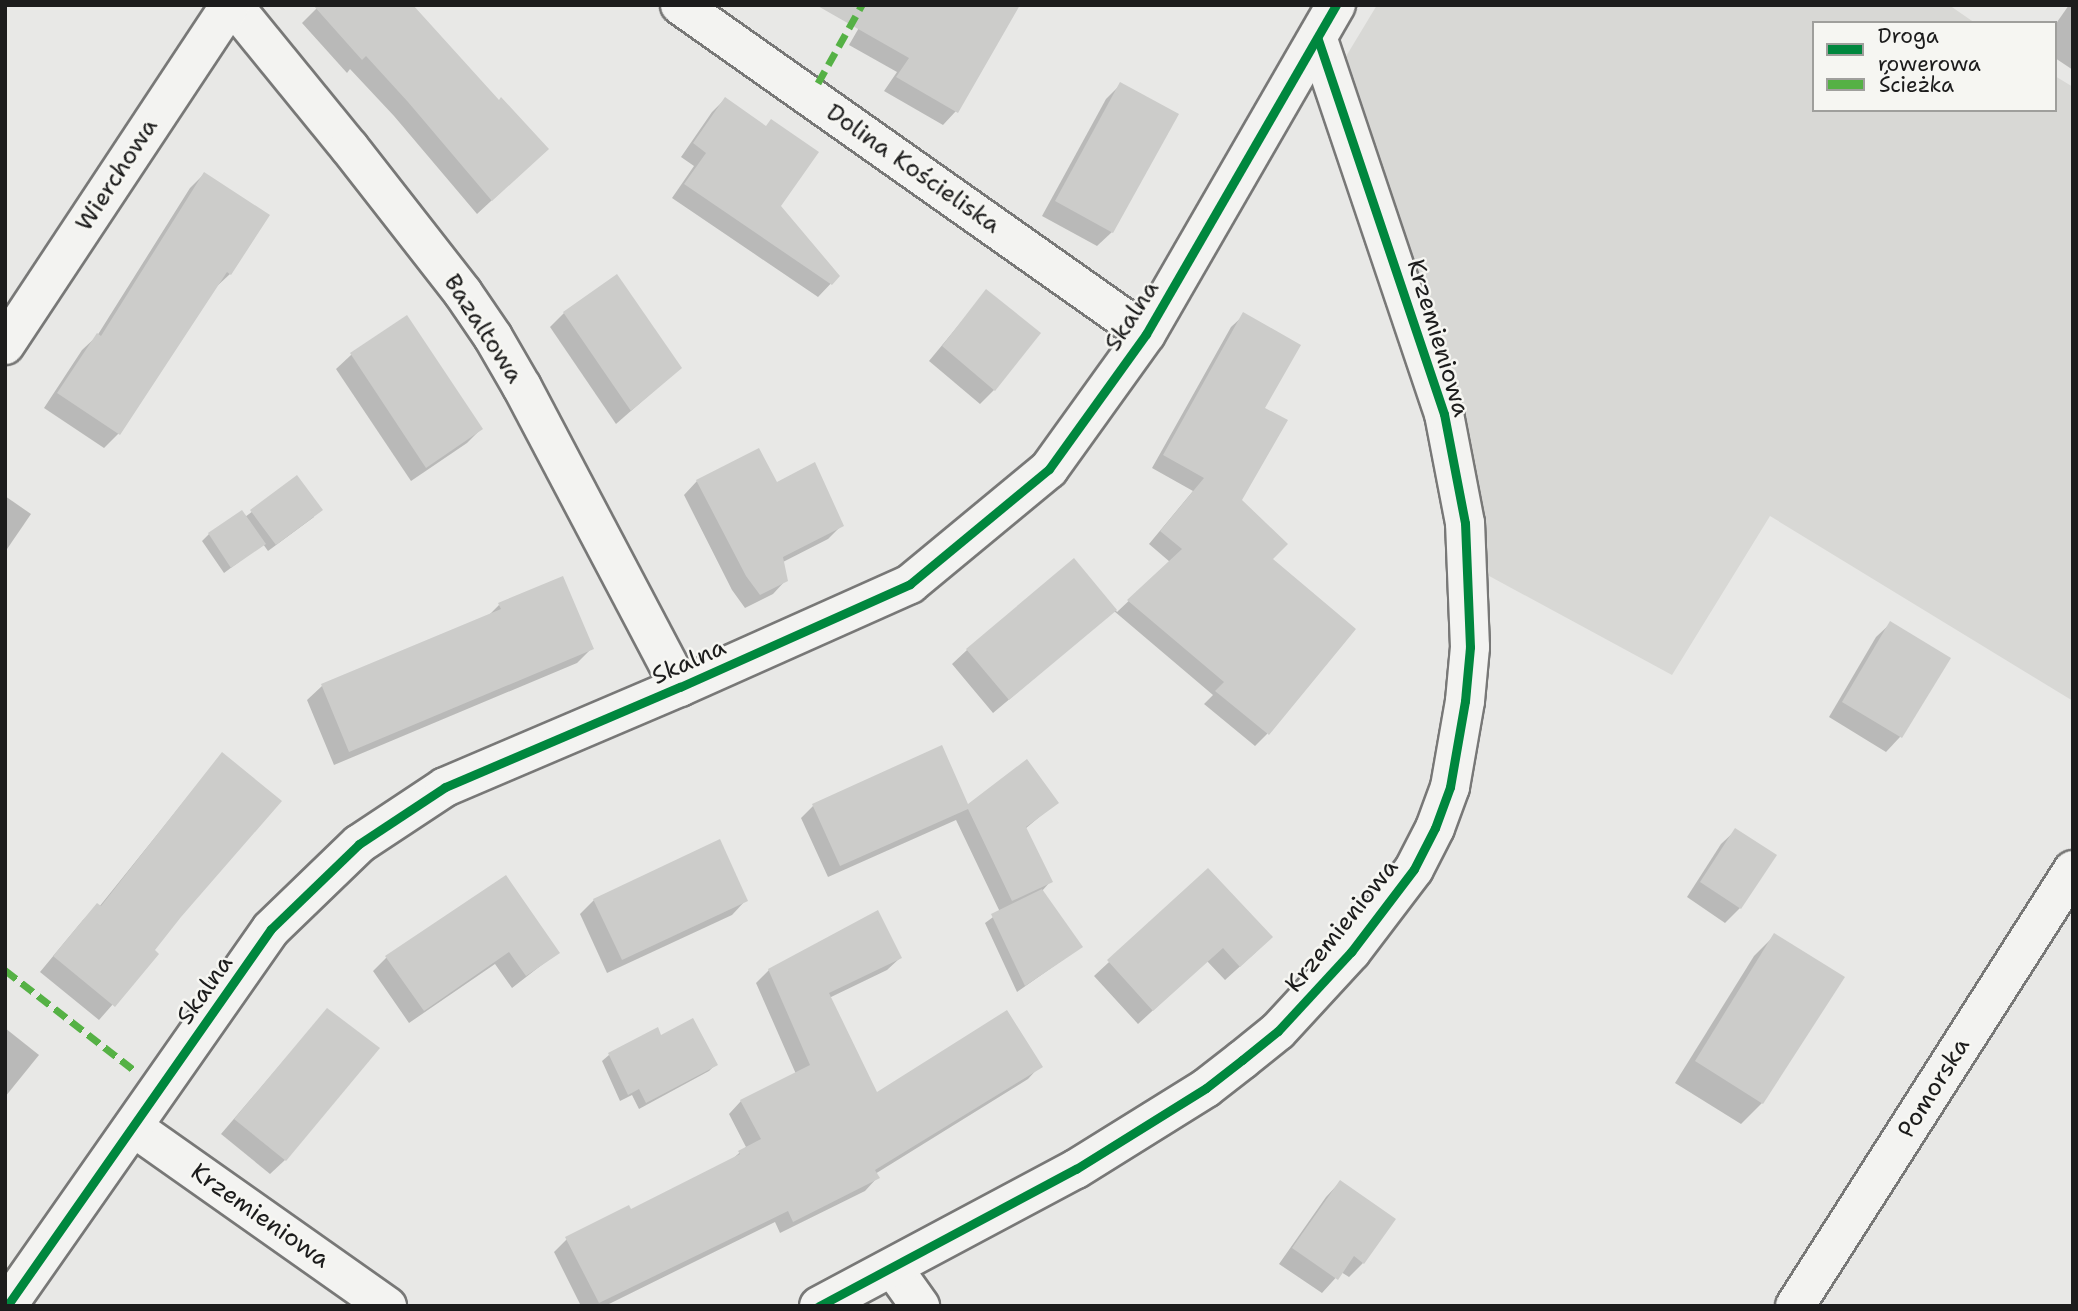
<!DOCTYPE html>
<html>
<head>
<meta charset="utf-8">
<style>
	body { margin:0 }
	#map { position:relative; width:2078px; height:1311px; overflow:hidden; background:#e8e8e6; font-family:"Shantell Sans",sans-serif }
	div>[style] { position:absolute }
	.built>* { inset:0; background:#d8d8d5 }
	.shadow>* { inset:0; background:#0003 }
	.building>* { inset:0; background:#ccccca }
	.roads { filter:drop-shadow(2px 0 #787877) drop-shadow(-2px 0 #787877) drop-shadow(0 2px #787877) drop-shadow(0 -2px #787877) }
	.minor>* { height:38px; margin:-19px; padding:0 19px; transform-origin:19px; border-radius:19px; background:#f3f3f1 }
	.quiet>* { height:7px; margin-top:-3.5px; transform-origin:0; background:repeating-linear-gradient(90deg,#55b145 0 14px,transparent 0 21px) }
	.cycleway>* { height:9px; margin:-4.5px; padding:0 4.5px; transform-origin:4.5px; border-radius:4.5px; background:#00873e }
	span { translate:-50% -50%; white-space:nowrap; text-align:center; line-height:1.15; -webkit-text-stroke:5px #f6f6f2; paint-order:stroke }
	.street-label { font-size:24px; color:#1c1c1c }
	.frame { position:absolute; inset:0; border:7px solid #1c1c1c; pointer-events:none }
	.legend { position:absolute; left:1812px; top:21px; width:245px; height:91px; box-sizing:border-box; background:#f6f6f2; border:2px solid #9f9f9c; margin:0; padding:9px 12px; list-style:none; font-size:21px; color:#1c1c1c }
	.legend li { display:flex; align-items:center; gap:14px; height:35px }
	.legend b { width:35px; border:2px solid #9f9f9c }
</style>
</head>
<body>
<div id="map">
	<div class="built">
		<div style="clip-path:polygon(1377px 5px,1949px 5px,1975px 23px,1814px 23px,1814px 110px,2055px 110px,2055px 76px,2073px 87px,2073px 701px,1770px 516px,1672px 675px,1480px 571px,1339px 68px)"></div>
	</div>
	<div class="shadow">
		<div style="clip-path:polygon(320px 5px,532px 163px,477px 214px,394px 116px,350px 69px,347px 73px,302px 23px)"></div>
		<div style="clip-path:polygon(2069px 5px,2073px 5px,2073px 70px,2055px 58px,2055px 25px)"></div>
		<div style="clip-path:polygon(871px 7px,956px 111px,943px 125px,884px 91px,897px 72px,849px 45px)"></div>
		<div style="clip-path:polygon(1121px 84px,1112px 232px,1097px 246px,1042px 216px,1106px 99px)"></div>
		<div style="clip-path:polygon(725px 99px,779px 206px,838px 276px,818px 297px,672px 198px,694px 166px,681px 157px,712px 112px)"></div>
		<div style="clip-path:polygon(204px 174px,230px 274px,215px 288px,119px 433px,104px 448px,44px 408px,82px 350px,97px 336px,190px 188px)"></div>
		<div style="clip-path:polygon(986px 292px,994px 390px,980px 404px,929px 361px)"></div>
		<div style="clip-path:polygon(564px 313px,680px 368px,616px 424px,550px 327px)"></div>
		<div style="clip-path:polygon(1244px 315px,1263px 408px,1240px 500px,1271px 559px,1267px 734px,1255px 746px,1204px 704px,1213px 695px,1114px 611px,993px 713px,952px 664px,967px 650px,1074px 561px,1117px 612px,1170px 562px,1149px 544px,1193px 491px,1152px 468px,1231px 327px)"></div>
		<div style="clip-path:polygon(406px 317px,481px 429px,467px 443px,411px 481px,336px 369px,351px 355px)"></div>
		<div style="clip-path:polygon(297px 478px,314px 517px,268px 551px,263px 544px,224px 573px,202px 541px,209px 534px,245px 517px)"></div>
		<div style="clip-path:polygon(697px 481px,777px 485px,842px 525px,828px 539px,783px 562px,786px 580px,773px 594px,745px 608px,732px 590px,684px 495px)"></div>
		<div style="clip-path:polygon(5px 496px,31px 514px,5px 552px)"></div>
		<div style="clip-path:polygon(499px 605px,592px 648px,577px 663px,334px 765px,307px 700px,322px 686px,488px 616px)"></div>
		<div style="clip-path:polygon(1891px 623px,1949px 658px,1900px 737px,1886px 752px,1829px 717px,1876px 637px)"></div>
		<div style="clip-path:polygon(941px 748px,967px 806px,1057px 802px,1025px 829px,1050px 882px,1042px 891px,1081px 947px,1017px 992px,985px 923px,1000px 912px,956px 820px,828px 877px,801px 818px,813px 806px)"></div>
		<div style="clip-path:polygon(222px 754px,279px 801px,152px 950px,157px 954px,99px 1020px,40px 972px,83px 920px,99px 907px)"></div>
		<div style="clip-path:polygon(1736px 830px,1774px 855px,1740px 908px,1725px 923px,1687px 897px,1721px 844px)"></div>
		<div style="clip-path:polygon(1208px 870px,1256px 952px,1225px 980px,1207px 961px,1138px 1024px,1094px 976px)"></div>
		<div style="clip-path:polygon(506px 877px,557px 953px,512px 988px,495px 964px,409px 1023px,373px 971px,386px 958px)"></div>
		<div style="clip-path:polygon(594px 900px,746px 900px,732px 915px,607px 973px,580px 914px)"></div>
		<div style="clip-path:polygon(1775px 935px,1762px 1103px,1741px 1124px,1675px 1083px,1754px 956px)"></div>
		<div style="clip-path:polygon(900px 958px,887px 970px,829px 998px,877px 1094px,1040px 1066px,1028px 1079px,875px 1174px,877px 1178px,865px 1191px,780px 1233px,775px 1222px,605px 1306px,581px 1306px,554px 1252px,567px 1239px,630px 1212px,729px 1162px,746px 1147px,729px 1114px,741px 1101px,796px 1074px,756px 983px,769px 970px)"></div>
		<div style="clip-path:polygon(327px 1010px,285px 1160px,270px 1174px,221px 1134px)"></div>
		<div style="clip-path:polygon(5px 1028px,39px 1055px,5px 1097px)"></div>
		<div style="clip-path:polygon(660px 1037px,716px 1064px,709px 1071px,639px 1109px,632px 1095px,620px 1101px,602px 1061px,609px 1055px)"></div>
		<div style="clip-path:polygon(1340px 1182px,1363px 1263px,1349px 1277px,1341px 1272px,1322px 1293px,1279px 1264px,1326px 1197px)"></div>
	</div>
	<div class="building">
		<div style="clip-path:polygon(313px 5px,413px 5px,499px 100px,501px 97px,549px 149px,492px 201px,408px 102px,366px 56px,362px 60px)"></div>
		<div style="clip-path:polygon(816px 5px,1020px 5px,958px 113px,896px 77px,909px 58px)"></div>
		<div style="clip-path:polygon(1120px 82px,1179px 114px,1113px 233px,1055px 201px)"></div>
		<div style="clip-path:polygon(725px 97px,766px 126px,771px 119px,819px 152px,781px 206px,840px 276px,832px 285px,684px 184px,706px 153px,693px 143px)"></div>
		<div style="clip-path:polygon(204px 172px,270px 215px,231px 275px,227px 272px,120px 435px,57px 393px,97px 333px,101px 336px)"></div>
		<div style="clip-path:polygon(617px 274px,682px 368px,631px 411px,563px 312px)"></div>
		<div style="clip-path:polygon(986px 289px,1041px 333px,995px 391px,942px 346px)"></div>
		<div style="clip-path:polygon(1243px 312px,1301px 345px,1265px 408px,1288px 420px,1242px 500px,1288px 544px,1273px 559px,1356px 629px,1269px 735px,1215px 691px,1224px 682px,1127px 600px,1182px 549px,1160px 531px,1204px 478px,1163px 455px)"></div>
		<div style="clip-path:polygon(407px 315px,483px 429px,426px 468px,350px 353px)"></div>
		<div style="clip-path:polygon(759px 448px,777px 482px,815px 462px,844px 526px,783px 557px,788px 581px,760px 595px,746px 576px,696px 480px)"></div>
		<div style="clip-path:polygon(297px 475px,323px 510px,276px 545px,250px 510px)"></div>
		<div style="clip-path:polygon(242px 510px,266px 544px,231px 568px,208px 533px)"></div>
		<div style="clip-path:polygon(1074px 558px,1117px 610px,1009px 700px,966px 649px)"></div>
		<div style="clip-path:polygon(563px 576px,594px 649px,349px 752px,321px 684px,501px 609px,498px 603px)"></div>
		<div style="clip-path:polygon(1890px 621px,1951px 658px,1902px 738px,1842px 702px)"></div>
		<div style="clip-path:polygon(942px 745px,968px 804px,1027px 759px,1059px 803px,1026px 827px,1053px 882px,1012px 901px,968px 809px,840px 866px,812px 804px)"></div>
		<div style="clip-path:polygon(222px 752px,282px 801px,181px 917px,155px 950px,159px 954px,115px 1007px,53px 956px,97px 903px,101px 906px)"></div>
		<div style="clip-path:polygon(1735px 828px,1777px 855px,1741px 909px,1700px 882px)"></div>
		<div style="clip-path:polygon(720px 839px,748px 901px,622px 960px,593px 899px)"></div>
		<div style="clip-path:polygon(1208px 868px,1273px 937px,1240px 967px,1223px 948px,1153px 1011px,1107px 960px)"></div>
		<div style="clip-path:polygon(506px 875px,560px 953px,526px 976px,509px 952px,424px 1011px,385px 956px)"></div>
		<div style="clip-path:polygon(1042px 889px,1083px 947px,1025px 986px,991px 914px)"></div>
		<div style="clip-path:polygon(878px 910px,902px 958px,829px 993px,877px 1092px,1007px 1010px,1043px 1067px,875px 1170px,880px 1178px,793px 1222px,788px 1211px,599px 1303px,565px 1237px,629px 1205px,631px 1209px,740px 1154px,738px 1151px,761px 1139px,740px 1100px,810px 1065px,768px 969px)"></div>
		<div style="clip-path:polygon(1774px 933px,1845px 977px,1763px 1104px,1695px 1061px)"></div>
		<div style="clip-path:polygon(327px 1008px,380px 1048px,286px 1161px,234px 1119px)"></div>
		<div style="clip-path:polygon(693px 1018px,718px 1065px,646px 1103px,639px 1089px,628px 1095px,608px 1053px,658px 1027px,661px 1035px)"></div>
		<div style="clip-path:polygon(1340px 1180px,1396px 1219px,1364px 1264px,1354px 1256px,1338px 1280px,1292px 1248px)"></div>
	</div>
	<div class="roads">
		<div class="minor">
			<div style="left:233px;top:5px;width:183px;rotate:50.8deg"></div>
			<div style="left:349px;top:147px;width:185px;rotate:52deg"></div>
			<div style="left:463px;top:293px;width:53px;rotate:55.7deg"></div>
			<div style="left:493px;top:337px;width:58px;rotate:59.9deg"></div>
			<div style="left:522px;top:387px;width:339px;rotate:62.2deg"></div>
			<div style="left:680px;top:5px;width:570px;rotate:35.22deg"></div>
			<div style="left:5px;top:345px;width:408px;rotate:-56.5deg"></div>
			<div style="left:133px;top:1127px;width:311px;rotate:35.2deg"></div>
			<div style="left:893px;top:1268px;width:47px;rotate:54.6deg"></div>
			<div style="left:7px;top:1306px;width:460px;rotate:-55deg"></div>
			<div style="left:271px;top:929px;width:122px;rotate:-44deg"></div>
			<div style="left:359px;top:844px;width:103px;rotate:-33.5deg"></div>
			<div style="left:445px;top:787px;width:255px;rotate:-23.1deg"></div>
			<div style="left:680px;top:687px;width:252px;rotate:-24.1deg"></div>
			<div style="left:910px;top:584px;width:180px;rotate:-39.6deg"></div>
			<div style="left:1049px;top:469px;width:166px;rotate:-54.3deg"></div>
			<div style="left:1146px;top:334px;width:380px;rotate:-60deg"></div>
			<div style="left:819px;top:1306px;width:291px;rotate:-28.1deg"></div>
			<div style="left:1076px;top:1169px;width:153px;rotate:-31.9deg"></div>
			<div style="left:1206px;top:1088px;width:46px;rotate:-37.9deg"></div>
			<div style="left:1242px;top:1060px;width:46px;rotate:-38.9deg"></div>
			<div style="left:1278px;top:1031px;width:108px;rotate:-47.3deg"></div>
			<div style="left:1351px;top:952px;width:104px;rotate:-52.8deg"></div>
			<div style="left:1414px;top:869px;width:46px;rotate:-62.9deg"></div>
			<div style="left:1435px;top:828px;width:44px;rotate:-69.9deg"></div>
			<div style="left:1450px;top:787px;width:87px;rotate:-80.1deg"></div>
			<div style="left:1465px;top:701px;width:54px;rotate:-84.7deg"></div>
			<div style="left:1470px;top:647px;width:124px;rotate:-92.3deg"></div>
			<div style="left:1465px;top:523px;width:111px;rotate:-100.9deg"></div>
			<div style="left:1444px;top:414px;width:396px;rotate:-108.6deg"></div>
			<div style="left:1795px;top:1306px;width:517px;rotate:-57.48deg"></div>
		</div>
	</div>
	<div class="quiet">
		<div style="left:818px;top:83px;width:90px;rotate:-60.6deg"></div>
		<div style="left:5px;top:970px;width:165px;rotate:37.8deg"></div>
	</div>
	<div class="cycleway">
		<div style="left:7px;top:1306px;width:460px;rotate:-55deg"></div>
		<div style="left:271px;top:929px;width:122px;rotate:-44deg"></div>
		<div style="left:359px;top:844px;width:103px;rotate:-33.5deg"></div>
		<div style="left:445px;top:787px;width:255px;rotate:-23.1deg"></div>
		<div style="left:680px;top:687px;width:252px;rotate:-24.1deg"></div>
		<div style="left:910px;top:584px;width:180px;rotate:-39.6deg"></div>
		<div style="left:1049px;top:469px;width:166px;rotate:-54.3deg"></div>
		<div style="left:1146px;top:334px;width:380px;rotate:-60deg"></div>
		<div style="left:819px;top:1306px;width:291px;rotate:-28.1deg"></div>
		<div style="left:1076px;top:1169px;width:153px;rotate:-31.9deg"></div>
		<div style="left:1206px;top:1088px;width:46px;rotate:-37.9deg"></div>
		<div style="left:1242px;top:1060px;width:46px;rotate:-38.9deg"></div>
		<div style="left:1278px;top:1031px;width:108px;rotate:-47.3deg"></div>
		<div style="left:1351px;top:952px;width:104px;rotate:-52.8deg"></div>
		<div style="left:1414px;top:869px;width:46px;rotate:-62.9deg"></div>
		<div style="left:1435px;top:828px;width:44px;rotate:-69.9deg"></div>
		<div style="left:1450px;top:787px;width:87px;rotate:-80.1deg"></div>
		<div style="left:1465px;top:701px;width:54px;rotate:-84.7deg"></div>
		<div style="left:1470px;top:647px;width:124px;rotate:-92.3deg"></div>
		<div style="left:1465px;top:523px;width:111px;rotate:-100.9deg"></div>
		<div style="left:1444px;top:414px;width:396px;rotate:-108.6deg"></div>
	</div>
	<div class="street-label">
		<span style="left:913px;top:169px;rotate:35deg">Dolina Kościeliska</span>
		<span style="left:117px;top:175px;rotate:-57deg">Wierchowa</span>
		<span style="left:1132px;top:316px;rotate:-57deg">Skalna</span>
		<span style="left:483px;top:329px;rotate:57deg">Bazaltowa</span>
		<span style="left:1438px;top:338px;rotate:73deg">Krzemieniowa</span>
		<span style="left:689px;top:662px;rotate:-24deg">Skalna</span>
		<span style="left:1342px;top:926px;rotate:-51deg">Krzemieniowa</span>
		<span style="left:205px;top:990px;rotate:-55deg">Skalna</span>
		<span style="left:1934px;top:1088px;rotate:-58deg">Pomorska</span>
		<span style="left:260px;top:1216px;rotate:35deg">Krzemieniowa</span>
	</div>
	<div class="frame"></div>
	<ul class="legend">
	<li><b style="height:9px;background:#00873e"></b>Droga rowerowa</li>
	<li><b style="height:9px;background:#55b145"></b>Ścieżka</li>
	</ul>
</div>
</body>
</html>
